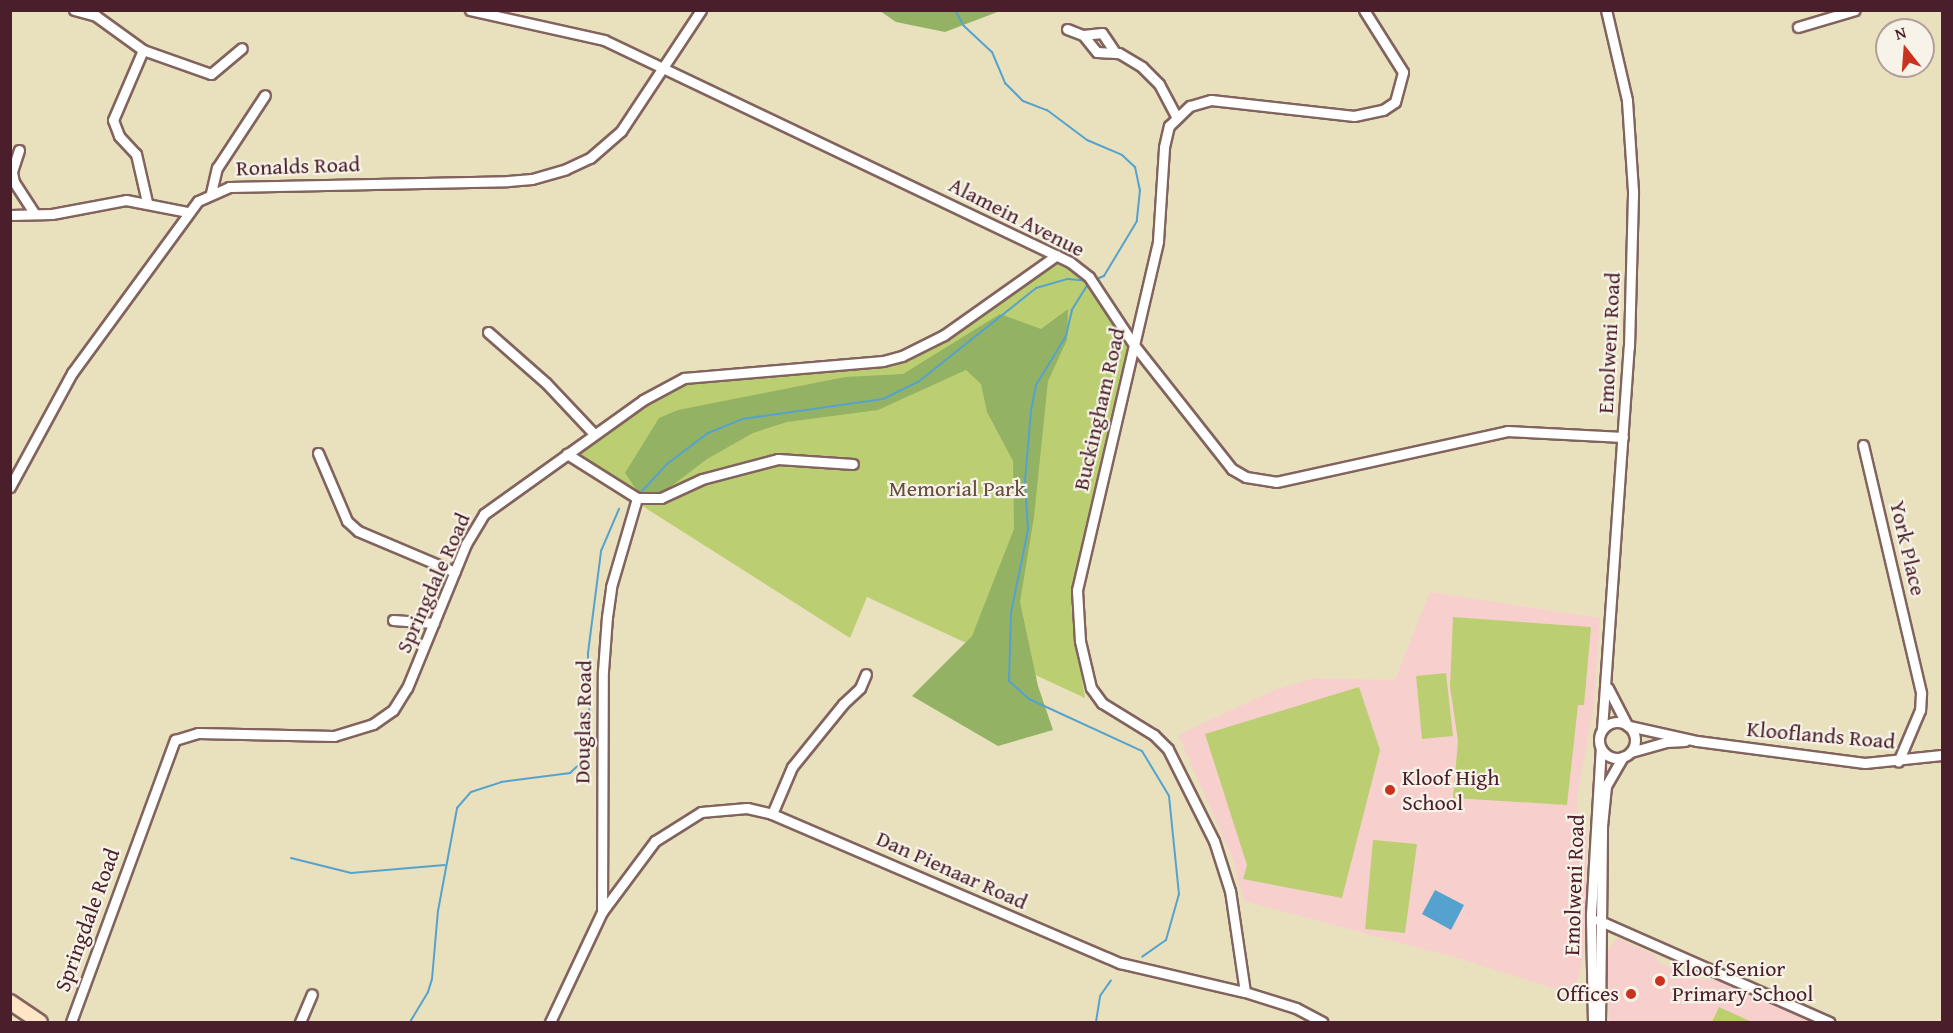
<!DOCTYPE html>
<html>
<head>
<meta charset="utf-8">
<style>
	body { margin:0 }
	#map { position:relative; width:1953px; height:1033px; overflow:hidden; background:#e9e1be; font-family:"Gentium Book Plus",serif }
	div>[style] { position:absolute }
	.built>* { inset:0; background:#f7d0cd }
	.green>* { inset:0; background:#bbcf72 }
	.forest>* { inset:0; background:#94b264 }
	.water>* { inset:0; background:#55a2ce }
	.stream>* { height:2px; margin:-1px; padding:0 1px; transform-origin:1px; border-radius:1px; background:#55a2ce }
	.roads { filter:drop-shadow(2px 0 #82635e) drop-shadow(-2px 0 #82635e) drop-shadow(0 2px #82635e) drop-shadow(0 -2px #82635e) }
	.street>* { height:9px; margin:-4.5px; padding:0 4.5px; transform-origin:4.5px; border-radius:4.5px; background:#fff }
	.street>.ring { margin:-4.5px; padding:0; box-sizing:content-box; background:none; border:9px solid #fff; border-radius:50% }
	.secondary>* { height:14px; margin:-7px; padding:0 7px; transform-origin:7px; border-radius:7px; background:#fee5c5 }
	.dots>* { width:16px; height:16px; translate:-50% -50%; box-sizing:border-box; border:3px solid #f7f3e8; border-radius:50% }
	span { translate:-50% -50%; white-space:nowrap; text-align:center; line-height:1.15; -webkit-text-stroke:4.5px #f7f3e8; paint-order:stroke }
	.street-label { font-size:22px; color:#4a1f2b }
	.park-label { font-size:22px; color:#664b3d }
	.poi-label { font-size:22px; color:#4a1f2b }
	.left { translate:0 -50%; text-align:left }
	.right { translate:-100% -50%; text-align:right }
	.frame { position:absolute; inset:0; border:12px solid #4a1f2b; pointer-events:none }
	.north { position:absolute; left:1875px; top:18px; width:60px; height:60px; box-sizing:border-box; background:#f7f3e8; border:2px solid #b29e9c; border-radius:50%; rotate:343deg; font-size:16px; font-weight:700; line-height:24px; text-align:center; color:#4a1f2b }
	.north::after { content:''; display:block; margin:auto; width:21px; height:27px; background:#c8321e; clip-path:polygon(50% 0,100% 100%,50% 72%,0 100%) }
</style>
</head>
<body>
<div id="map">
	<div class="built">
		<div style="clip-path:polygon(1430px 592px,1600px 618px,1594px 704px,1577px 798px,1579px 829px,1587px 829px,1586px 891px,1584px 956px,1574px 995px,1464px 960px,1244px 901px,1232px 857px,1178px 735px,1272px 691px,1313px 678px,1395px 680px)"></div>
		<div style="clip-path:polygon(1617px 938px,1655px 955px,1659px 963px,1702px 980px,1719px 979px,1813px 1022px,1609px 1022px,1606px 953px)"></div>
	</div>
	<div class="green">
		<div style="clip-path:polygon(1061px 261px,1071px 262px,1130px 346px,1071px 605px,1085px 698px,867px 597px,850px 638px,647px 509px,572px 456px,674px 384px,904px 363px,1049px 265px)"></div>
		<div style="clip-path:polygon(1453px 617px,1591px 627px,1584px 705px,1578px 705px,1567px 805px,1453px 798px,1458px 741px,1450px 687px)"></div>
		<div style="clip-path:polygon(1446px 673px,1453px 736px,1422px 739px,1416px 676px)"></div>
		<div style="clip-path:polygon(1359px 687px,1380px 750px,1342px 898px,1243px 879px,1247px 865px,1205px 734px)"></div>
		<div style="clip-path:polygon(1373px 840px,1417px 844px,1405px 933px,1365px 929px)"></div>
		<div style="clip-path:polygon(1719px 1007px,1752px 1022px,1712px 1022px)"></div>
	</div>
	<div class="forest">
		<div style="clip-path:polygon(880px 11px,1000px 11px,945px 32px,896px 22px)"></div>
		<div style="clip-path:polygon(1068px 309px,1067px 340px,1048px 381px,1034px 517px,1020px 602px,1038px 686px,1053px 730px,998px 746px,912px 696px,972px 636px,1014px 529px,1013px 461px,987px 412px,981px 384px,966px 370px,878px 410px,787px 422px,753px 433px,707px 459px,661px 494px,640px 495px,625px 473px,659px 418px,678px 410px,845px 377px,903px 374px,1000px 314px,1041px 329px)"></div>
	</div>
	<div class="water">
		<div style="clip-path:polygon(1435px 890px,1464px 905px,1451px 930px,1422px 914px)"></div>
	</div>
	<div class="stream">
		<div style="left:955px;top:10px;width:18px;rotate:61deg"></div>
		<div style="left:964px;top:26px;width:38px;rotate:43deg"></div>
		<div style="left:992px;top:52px;width:34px;rotate:67deg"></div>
		<div style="left:1005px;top:83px;width:25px;rotate:45deg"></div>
		<div style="left:1023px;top:101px;width:26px;rotate:21deg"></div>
		<div style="left:1047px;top:110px;width:50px;rotate:36.9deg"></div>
		<div style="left:1087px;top:140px;width:38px;rotate:23deg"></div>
		<div style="left:1122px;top:155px;width:18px;rotate:43deg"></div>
		<div style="left:1135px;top:167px;width:24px;rotate:78deg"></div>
		<div style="left:1140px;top:190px;width:31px;rotate:96deg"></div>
		<div style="left:1137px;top:221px;width:64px;rotate:121deg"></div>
		<div style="left:1104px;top:276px;width:9px;rotate:159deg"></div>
		<div style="left:1088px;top:284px;width:31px;rotate:122deg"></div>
		<div style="left:1072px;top:310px;width:27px;rotate:103deg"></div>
		<div style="left:1066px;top:336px;width:57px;rotate:121.5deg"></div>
		<div style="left:1036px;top:385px;width:26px;rotate:101deg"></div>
		<div style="left:1031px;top:411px;width:70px;rotate:94.9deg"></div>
		<div style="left:1025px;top:481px;width:49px;rotate:86.5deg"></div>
		<div style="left:1028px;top:530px;width:85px;rotate:101.6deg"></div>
		<div style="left:1011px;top:613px;width:68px;rotate:91.7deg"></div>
		<div style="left:1009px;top:681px;width:27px;rotate:42deg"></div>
		<div style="left:1029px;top:699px;width:124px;rotate:24.7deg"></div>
		<div style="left:1142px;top:751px;width:52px;rotate:59deg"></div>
		<div style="left:1169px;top:796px;width:99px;rotate:84.2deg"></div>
		<div style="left:1179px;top:894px;width:48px;rotate:105.8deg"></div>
		<div style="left:1166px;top:940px;width:29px;rotate:145deg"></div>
		<div style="left:642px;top:491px;width:37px;rotate:-47deg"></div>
		<div style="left:667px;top:464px;width:51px;rotate:-37.1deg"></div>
		<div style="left:708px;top:433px;width:37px;rotate:-22deg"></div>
		<div style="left:742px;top:419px;width:142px;rotate:-8.1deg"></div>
		<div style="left:883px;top:399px;width:39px;rotate:-26deg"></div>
		<div style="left:918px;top:382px;width:151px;rotate:-38.5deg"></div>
		<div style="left:1036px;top:288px;width:33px;rotate:-16deg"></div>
		<div style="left:1068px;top:279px;width:22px;rotate:5deg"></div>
		<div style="left:291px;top:858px;width:62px;rotate:14deg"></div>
		<div style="left:351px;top:873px;width:94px;rotate:-4.9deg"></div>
		<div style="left:410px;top:1022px;width:35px;rotate:-59deg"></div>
		<div style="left:428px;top:992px;width:14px;rotate:-73deg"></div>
		<div style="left:432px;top:979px;width:68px;rotate:-85deg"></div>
		<div style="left:438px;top:911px;width:105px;rotate:-79.5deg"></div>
		<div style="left:457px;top:808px;width:21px;rotate:-49deg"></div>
		<div style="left:471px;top:792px;width:32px;rotate:-18deg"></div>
		<div style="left:501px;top:782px;width:70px;rotate:-7.4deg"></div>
		<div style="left:570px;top:773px;width:16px;rotate:-43deg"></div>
		<div style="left:582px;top:762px;width:20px;rotate:-66deg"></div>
		<div style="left:590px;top:744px;width:91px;rotate:-91.3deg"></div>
		<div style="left:588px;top:653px;width:103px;rotate:-82.7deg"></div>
		<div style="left:601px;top:551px;width:46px;rotate:-66.8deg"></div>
		<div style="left:1096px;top:1022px;width:26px;rotate:-81deg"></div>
		<div style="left:1100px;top:996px;width:19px;rotate:-55deg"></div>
	</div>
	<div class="roads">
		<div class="street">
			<div style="left:74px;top:10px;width:23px;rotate:15deg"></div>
			<div style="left:96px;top:16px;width:58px;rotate:35.9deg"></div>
			<div style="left:143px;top:50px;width:72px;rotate:19.4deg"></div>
			<div style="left:211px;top:74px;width:40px;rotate:-40deg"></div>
			<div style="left:470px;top:10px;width:137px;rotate:12.6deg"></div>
			<div style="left:604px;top:40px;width:516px;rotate:25.47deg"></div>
			<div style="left:1070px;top:262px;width:24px;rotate:38deg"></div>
			<div style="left:1089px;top:277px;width:82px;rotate:56.5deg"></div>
			<div style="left:1134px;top:345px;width:158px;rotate:51.7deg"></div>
			<div style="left:1232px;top:469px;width:16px;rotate:30deg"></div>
			<div style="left:1246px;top:477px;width:30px;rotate:9deg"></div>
			<div style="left:1276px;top:482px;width:237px;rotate:-12.4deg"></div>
			<div style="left:1507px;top:431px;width:116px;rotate:3deg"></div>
			<div style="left:1798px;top:27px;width:59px;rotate:-16.6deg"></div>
			<div style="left:1067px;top:29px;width:17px;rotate:21deg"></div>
			<div style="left:1083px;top:35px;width:22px;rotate:51deg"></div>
			<div style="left:1097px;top:52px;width:22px;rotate:3deg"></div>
			<div style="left:1119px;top:53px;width:27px;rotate:31deg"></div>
			<div style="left:1142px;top:67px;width:24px;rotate:45deg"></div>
			<div style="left:1159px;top:84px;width:36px;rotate:62deg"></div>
			<div style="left:1083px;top:35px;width:19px;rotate:-6deg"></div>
			<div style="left:1102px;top:33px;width:23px;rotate:56deg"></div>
			<div style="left:143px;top:50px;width:76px;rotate:113.2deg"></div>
			<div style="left:113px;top:120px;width:17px;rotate:69deg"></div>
			<div style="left:119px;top:136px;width:25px;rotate:47deg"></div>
			<div style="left:136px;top:154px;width:49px;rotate:77.1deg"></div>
			<div style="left:19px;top:150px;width:23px;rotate:108deg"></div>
			<div style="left:12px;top:172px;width:10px;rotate:79deg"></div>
			<div style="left:14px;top:182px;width:37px;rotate:57deg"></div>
			<div style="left:211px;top:193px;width:26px;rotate:-77deg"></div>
			<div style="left:217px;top:168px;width:87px;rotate:-56.7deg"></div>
			<div style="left:10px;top:215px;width:42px;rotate:-1.4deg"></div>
			<div style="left:52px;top:214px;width:75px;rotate:-10.7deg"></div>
			<div style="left:126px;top:200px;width:62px;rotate:11.1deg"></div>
			<div style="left:488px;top:332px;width:77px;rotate:41.3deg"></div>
			<div style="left:546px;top:383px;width:70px;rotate:46.7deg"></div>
			<div style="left:1863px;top:445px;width:255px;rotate:76.8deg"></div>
			<div style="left:1921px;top:693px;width:17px;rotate:93deg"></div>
			<div style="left:1920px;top:710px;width:56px;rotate:112.9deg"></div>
			<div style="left:318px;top:453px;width:74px;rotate:66.9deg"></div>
			<div style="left:347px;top:521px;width:15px;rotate:42deg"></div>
			<div style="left:358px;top:531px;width:105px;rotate:22.9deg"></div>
			<div style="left:10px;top:487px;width:130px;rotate:-61.5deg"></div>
			<div style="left:72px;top:373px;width:213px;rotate:-53.8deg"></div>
			<div style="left:198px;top:201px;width:34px;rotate:-24deg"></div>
			<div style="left:229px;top:187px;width:279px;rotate:-1.2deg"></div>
			<div style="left:508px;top:181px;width:24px;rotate:-5deg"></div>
			<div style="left:532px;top:179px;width:35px;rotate:-16deg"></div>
			<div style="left:566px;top:169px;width:26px;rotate:-25deg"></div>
			<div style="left:590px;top:158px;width:41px;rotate:-41.1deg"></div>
			<div style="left:621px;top:131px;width:145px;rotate:-56.5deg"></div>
			<div style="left:637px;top:498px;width:24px"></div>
			<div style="left:661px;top:498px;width:45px;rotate:-24.9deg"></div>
			<div style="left:702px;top:479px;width:79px;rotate:-14.7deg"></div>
			<div style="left:778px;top:459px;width:75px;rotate:3.8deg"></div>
			<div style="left:393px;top:620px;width:41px;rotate:4.2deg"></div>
			<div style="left:1608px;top:688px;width:42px;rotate:62.8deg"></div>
			<div class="ring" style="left:1599px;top:722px;width:27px;height:27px"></div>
			<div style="left:1629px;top:726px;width:70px;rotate:12.4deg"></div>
			<div style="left:1697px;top:741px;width:169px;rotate:7.5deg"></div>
			<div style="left:1865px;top:763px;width:77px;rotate:-5.9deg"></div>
			<div style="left:1602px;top:729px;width:383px;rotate:-86deg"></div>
			<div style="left:1629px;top:347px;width:156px;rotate:-88.5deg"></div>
			<div style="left:1633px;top:191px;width:91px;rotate:-93.8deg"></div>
			<div style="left:1627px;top:100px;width:92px;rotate:-103.1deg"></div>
			<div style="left:1631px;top:752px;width:36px;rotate:-16deg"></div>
			<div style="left:1666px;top:742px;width:19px;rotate:-3deg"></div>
			<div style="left:772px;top:814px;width:51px;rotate:-66.9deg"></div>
			<div style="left:792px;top:767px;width:81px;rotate:-51deg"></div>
			<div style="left:843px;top:704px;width:23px;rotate:-43deg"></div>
			<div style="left:860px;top:688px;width:15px;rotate:-67deg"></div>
			<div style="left:602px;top:912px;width:89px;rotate:-53.3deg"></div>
			<div style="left:655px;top:841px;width:54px;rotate:-32.2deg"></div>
			<div style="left:701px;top:812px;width:46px;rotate:-5deg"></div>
			<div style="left:747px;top:808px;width:26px;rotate:13deg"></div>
			<div style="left:772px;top:814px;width:379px;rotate:23.2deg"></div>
			<div style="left:1120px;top:963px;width:128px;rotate:13.1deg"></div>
			<div style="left:1245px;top:992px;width:53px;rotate:17.4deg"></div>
			<div style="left:1296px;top:1008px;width:30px;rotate:28deg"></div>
			<div style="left:1598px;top:920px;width:253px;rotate:23.8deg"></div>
			<div style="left:1245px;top:992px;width:102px;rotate:-98.4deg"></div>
			<div style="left:1230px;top:891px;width:52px;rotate:-107.7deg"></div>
			<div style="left:1214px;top:841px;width:103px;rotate:-116.6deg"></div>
			<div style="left:1168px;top:749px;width:20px;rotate:-135deg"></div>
			<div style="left:1154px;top:735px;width:61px;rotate:-148.4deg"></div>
			<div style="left:1102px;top:703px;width:19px;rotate:-126deg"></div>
			<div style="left:1091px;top:688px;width:48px;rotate:-103.2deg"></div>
			<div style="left:1080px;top:641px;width:51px;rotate:-93.4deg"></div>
			<div style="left:1077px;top:590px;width:358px;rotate:-76.9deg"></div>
			<div style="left:1158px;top:241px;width:94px;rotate:-86.3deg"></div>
			<div style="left:1164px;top:147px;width:22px;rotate:-77deg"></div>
			<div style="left:1169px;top:126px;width:29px;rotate:-44deg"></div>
			<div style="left:1190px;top:106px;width:22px;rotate:-16deg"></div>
			<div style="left:1211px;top:100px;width:144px;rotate:6.4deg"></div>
			<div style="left:1354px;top:116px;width:30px;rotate:-12deg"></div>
			<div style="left:1383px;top:110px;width:14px;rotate:-34deg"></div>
			<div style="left:1395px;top:102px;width:31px;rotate:-75deg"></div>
			<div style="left:1403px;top:72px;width:73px;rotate:-122.2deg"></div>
			<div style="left:71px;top:1022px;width:301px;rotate:-69.8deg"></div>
			<div style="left:175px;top:740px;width:24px;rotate:-17deg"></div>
			<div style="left:198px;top:733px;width:136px;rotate:1.3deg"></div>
			<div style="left:334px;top:736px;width:41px;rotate:-17.1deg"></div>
			<div style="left:373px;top:724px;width:24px;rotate:-35deg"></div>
			<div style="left:393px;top:710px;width:26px;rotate:-58deg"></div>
			<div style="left:407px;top:688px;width:156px;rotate:-67.7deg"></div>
			<div style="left:466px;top:544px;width:35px;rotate:-59deg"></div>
			<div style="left:484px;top:514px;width:196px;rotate:-35.6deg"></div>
			<div style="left:643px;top:400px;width:47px;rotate:-28.2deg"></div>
			<div style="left:684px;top:378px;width:200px;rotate:-4.9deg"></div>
			<div style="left:883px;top:361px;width:20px;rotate:-15deg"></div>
			<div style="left:902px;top:356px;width:47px;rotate:-26.6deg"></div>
			<div style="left:944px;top:335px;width:138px;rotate:-35.3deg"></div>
			<div style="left:300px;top:1022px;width:30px;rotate:-67deg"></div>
			<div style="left:550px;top:1022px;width:122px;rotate:-64.7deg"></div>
			<div style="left:602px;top:912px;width:241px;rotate:-89.8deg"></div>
			<div style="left:603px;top:671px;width:54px;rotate:-85.8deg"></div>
			<div style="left:607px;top:617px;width:30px;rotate:-82deg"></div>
			<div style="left:611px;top:587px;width:93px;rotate:-73.7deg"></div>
			<div style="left:637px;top:498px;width:83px;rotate:-147.8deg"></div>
			<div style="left:1593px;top:1022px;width:108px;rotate:-91.1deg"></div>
			<div style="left:1591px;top:914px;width:166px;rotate:-86.6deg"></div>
			<div style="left:1600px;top:1022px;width:196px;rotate:-89.4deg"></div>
			<div style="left:1602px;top:826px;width:40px;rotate:-84.3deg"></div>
			<div style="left:1606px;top:786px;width:34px;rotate:-60deg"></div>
		</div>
		<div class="secondary">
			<div style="left:10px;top:1002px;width:36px;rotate:34deg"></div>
		</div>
	</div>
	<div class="dots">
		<div style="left:1390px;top:790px;background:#c8321e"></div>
		<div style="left:1660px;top:981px;background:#c8321e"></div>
		<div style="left:1631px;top:994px;background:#c8321e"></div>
	</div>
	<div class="street-label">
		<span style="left:298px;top:166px;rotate:-2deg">Ronalds Road</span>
		<span style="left:1017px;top:217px;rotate:27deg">Alamein Avenue</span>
		<span style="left:1609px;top:343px;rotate:-87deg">Emolweni Road</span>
		<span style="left:1099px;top:409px;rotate:-77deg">Buckingham Road</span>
		<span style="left:1908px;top:548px;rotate:77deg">York Place</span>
		<span style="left:433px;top:583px;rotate:-66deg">Springdale Road</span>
		<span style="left:583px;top:722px;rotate:-89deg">Douglas Road</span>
		<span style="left:1821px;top:735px;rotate:5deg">Klooflands Road</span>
		<span style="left:952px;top:870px;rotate:24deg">Dan Pienaar Road</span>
		<span style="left:1574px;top:885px;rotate:-88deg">Emolweni Road</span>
		<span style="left:87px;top:920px;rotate:-70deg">Springdale Road</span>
	</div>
	<div class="park-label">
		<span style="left:957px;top:489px">Memorial Park</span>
	</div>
	<div class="poi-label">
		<span class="left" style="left:1402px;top:790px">Kloof High<br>School</span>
		<span class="left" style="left:1672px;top:981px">Kloof Senior<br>Primary School</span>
		<span class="right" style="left:1619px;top:994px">Offices</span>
	</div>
	<div class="frame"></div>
	<div class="north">N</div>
</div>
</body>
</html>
